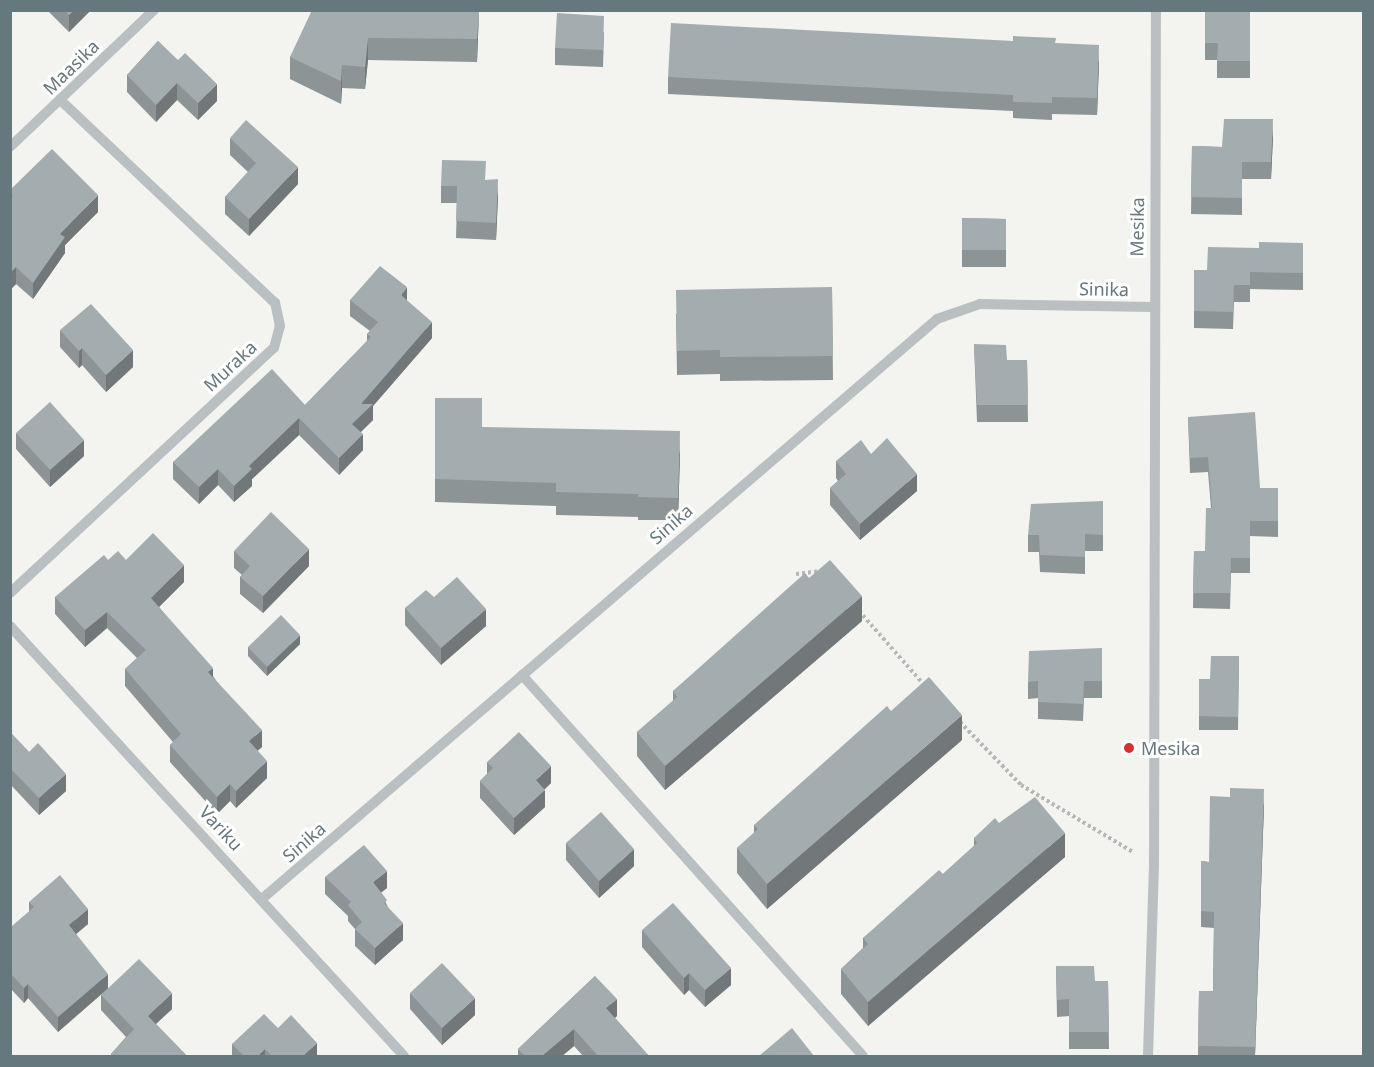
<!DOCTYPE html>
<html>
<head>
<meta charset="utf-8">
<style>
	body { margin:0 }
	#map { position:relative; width:1374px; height:1067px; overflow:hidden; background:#f3f3f0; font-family:"Noto Sans",sans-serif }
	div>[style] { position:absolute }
	.path>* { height:4px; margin-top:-2px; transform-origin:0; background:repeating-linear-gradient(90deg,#b4b8b9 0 3px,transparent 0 6px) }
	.minor>* { height:10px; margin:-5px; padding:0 5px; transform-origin:5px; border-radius:5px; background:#babfc1 }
	.wall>* { inset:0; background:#8c9496 }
	.shaded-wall>* { inset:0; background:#72787a }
	.building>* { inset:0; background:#a3acae }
	.dots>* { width:16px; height:16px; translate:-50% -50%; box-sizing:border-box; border:3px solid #fff; border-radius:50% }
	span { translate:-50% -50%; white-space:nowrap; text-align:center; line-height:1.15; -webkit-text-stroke:6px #fff; paint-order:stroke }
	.street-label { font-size:18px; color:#65787e }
	.poi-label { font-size:18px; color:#65787e }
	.left { translate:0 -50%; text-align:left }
	.frame { position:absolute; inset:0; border:12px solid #65787e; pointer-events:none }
</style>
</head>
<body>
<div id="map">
	<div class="path">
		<div style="left:796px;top:574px;width:23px;rotate:-7deg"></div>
		<div style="left:859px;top:611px;width:101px;rotate:48.6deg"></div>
		<div style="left:960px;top:722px;width:88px;rotate:45.9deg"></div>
		<div style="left:1021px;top:785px;width:131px;rotate:30.9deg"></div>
	</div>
	<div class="minor">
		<div style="left:10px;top:147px;width:199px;rotate:-43.6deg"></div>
		<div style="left:10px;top:593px;width:360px;rotate:-42.9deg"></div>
		<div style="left:274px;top:348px;width:23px;rotate:-75deg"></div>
		<div style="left:280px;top:326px;width:24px;rotate:-102deg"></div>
		<div style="left:275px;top:303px;width:296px;rotate:-136.6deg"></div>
		<div style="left:10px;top:626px;width:583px;rotate:47.5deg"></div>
		<div style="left:522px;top:675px;width:511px;rotate:48.17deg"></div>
		<div style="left:263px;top:898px;width:889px;rotate:-40.66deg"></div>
		<div style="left:937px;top:319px;width:46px;rotate:-19.2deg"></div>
		<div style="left:980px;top:304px;width:173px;rotate:1deg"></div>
		<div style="left:1148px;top:1056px;width:191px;rotate:-88.2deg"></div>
		<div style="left:1154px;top:865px;width:855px;rotate:-89.87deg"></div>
	</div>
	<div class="wall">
		<div style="clip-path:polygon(47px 10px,91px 10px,69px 32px)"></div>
		<div style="clip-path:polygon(479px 10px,477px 62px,368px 60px,365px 89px,342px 88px,341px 104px,290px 79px,290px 57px,338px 12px)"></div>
		<div style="clip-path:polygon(1205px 10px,1250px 10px,1250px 78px,1217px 78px,1217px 60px,1205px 60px)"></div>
		<div style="clip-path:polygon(604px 32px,603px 67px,555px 65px,555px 48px)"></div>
		<div style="clip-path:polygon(158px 41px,217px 101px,198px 120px,177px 100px,156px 122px,127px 92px,127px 75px)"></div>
		<div style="clip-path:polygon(1055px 43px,1099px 62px,1097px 115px,1052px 114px,1052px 120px,1013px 118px,1013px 111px,668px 94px,668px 77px)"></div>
		<div style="clip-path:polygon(1273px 136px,1271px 179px,1242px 179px,1242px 215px,1191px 214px,1192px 146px,1222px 147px)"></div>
		<div style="clip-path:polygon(230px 138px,298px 184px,249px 236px,225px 214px,225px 197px,248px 172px,230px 155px)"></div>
		<div style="clip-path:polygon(486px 180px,498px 196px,496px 240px,456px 238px,457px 203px,441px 203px,441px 186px)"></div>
		<div style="clip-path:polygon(10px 190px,98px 212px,65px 245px,65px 253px,33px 299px,16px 284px,10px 290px)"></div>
		<div style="clip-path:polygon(962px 218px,1006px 219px,1006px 267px,962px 267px)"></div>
		<div style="clip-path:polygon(1303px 243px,1303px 290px,1250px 289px,1250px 302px,1234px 302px,1233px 329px,1194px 328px,1194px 270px,1207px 270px)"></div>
		<div style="clip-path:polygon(832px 287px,833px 380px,720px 381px,720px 374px,677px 375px,676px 314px)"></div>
		<div style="clip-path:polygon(350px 300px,407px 301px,432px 338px,373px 406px,373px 420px,361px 432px,363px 450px,339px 475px,299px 435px,252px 479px,252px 486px,234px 502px,218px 485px,199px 504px,173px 479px,173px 462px,305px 405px,367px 341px,367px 334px,370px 331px,350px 316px)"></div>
		<div style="clip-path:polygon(60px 330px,133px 367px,106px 392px,82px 365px,79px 368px,60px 347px)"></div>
		<div style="clip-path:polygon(974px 344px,1007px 360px,1027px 360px,1028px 422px,977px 422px)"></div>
		<div style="clip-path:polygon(1188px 417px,1260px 488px,1278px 488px,1278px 537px,1250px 536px,1250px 573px,1231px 573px,1230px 609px,1193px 608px,1194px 551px,1205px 551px,1211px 508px,1208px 472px,1190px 473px)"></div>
		<div style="clip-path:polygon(482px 427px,680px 453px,678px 520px,638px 520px,638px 517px,556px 515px,556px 506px,435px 502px,435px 479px)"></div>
		<div style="clip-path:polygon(16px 433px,84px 456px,50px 487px,16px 449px)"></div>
		<div style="clip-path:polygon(871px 454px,917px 491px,860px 540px,830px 505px,830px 488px,838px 481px,836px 478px,836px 461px)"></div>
		<div style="clip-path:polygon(1103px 501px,1103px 551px,1085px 551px,1085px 574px,1040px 572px,1039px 552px,1028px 552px,1028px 535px)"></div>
		<div style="clip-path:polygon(234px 551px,309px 566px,263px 613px,240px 594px,240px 577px,242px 575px,234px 568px)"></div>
		<div style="clip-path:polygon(126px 560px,184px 582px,159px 607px,213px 676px,262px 747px,257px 751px,267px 778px,236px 808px,230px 801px,217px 814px,170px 762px,170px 745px,173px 742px,125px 686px,125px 669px,137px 658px,107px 628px,85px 647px,55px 614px,55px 597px)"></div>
		<div style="clip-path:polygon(809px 578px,862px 621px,665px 790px,637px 756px,637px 732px,673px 701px,673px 691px)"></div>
		<div style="clip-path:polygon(434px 597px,486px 626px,441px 665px,405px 625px,405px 608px)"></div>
		<div style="clip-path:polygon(300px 644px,267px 676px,248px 656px,248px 647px)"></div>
		<div style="clip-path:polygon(1102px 648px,1102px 698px,1084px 698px,1083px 721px,1038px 719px,1038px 698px,1028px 699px,1028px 682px)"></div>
		<div style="clip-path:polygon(1239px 656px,1238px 730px,1199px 730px,1199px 679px,1210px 679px)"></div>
		<div style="clip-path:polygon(10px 732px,66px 791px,39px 815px,10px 784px)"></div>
		<div style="clip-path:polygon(962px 740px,767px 909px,737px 873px,737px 848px,754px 833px,754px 825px)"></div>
		<div style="clip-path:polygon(487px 762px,551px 783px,544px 790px,545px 807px,514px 835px,480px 798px,480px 781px,487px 774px)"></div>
		<div style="clip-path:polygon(1264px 804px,1255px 1056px,1198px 1056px,1199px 991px,1213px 991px,1214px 928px,1201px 927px,1201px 861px,1209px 862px)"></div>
		<div style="clip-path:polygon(999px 823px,1065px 857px,868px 1026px,841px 994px,841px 969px,863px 948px,863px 938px,943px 874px,974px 846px,974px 838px)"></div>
		<div style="clip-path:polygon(566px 843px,634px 866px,599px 898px,566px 860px)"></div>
		<div style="clip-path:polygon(325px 877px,387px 888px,381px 892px,403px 940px,375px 965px,355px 946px,355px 929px,348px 921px,348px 916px,325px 894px)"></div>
		<div style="clip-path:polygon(29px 902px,88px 924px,76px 934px,108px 988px,172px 1009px,156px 1024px,187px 1056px,111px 1056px,111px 1054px,126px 1037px,101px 1010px,101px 995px,103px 993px,58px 1032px,28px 998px,24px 1003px,10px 988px,10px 928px,29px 912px)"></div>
		<div style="clip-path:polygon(642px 930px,731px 985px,705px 1007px,689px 990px,684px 995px,642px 947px)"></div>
		<div style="clip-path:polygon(1056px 966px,1095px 981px,1108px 981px,1109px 1049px,1069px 1049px,1069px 1016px,1057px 1017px)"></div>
		<div style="clip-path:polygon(595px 976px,617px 1016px,615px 1018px,649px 1056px,583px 1056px,574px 1046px,562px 1056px,518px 1056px,518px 1049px)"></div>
		<div style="clip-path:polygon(410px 993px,475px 1015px,442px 1045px,410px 1009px)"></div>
		<div style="clip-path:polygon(278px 1028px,317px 1056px,232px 1056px,232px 1044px)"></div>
	</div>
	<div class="shaded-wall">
		<div style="clip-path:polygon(74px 10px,91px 10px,69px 32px,69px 15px)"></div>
		<div style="clip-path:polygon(479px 10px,477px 62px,477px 39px)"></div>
		<div style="clip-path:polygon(368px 38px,368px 60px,365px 89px,365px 67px)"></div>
		<div style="clip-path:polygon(1099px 45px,1099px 62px,1097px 115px,1097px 98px)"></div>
		<div style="clip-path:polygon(342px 65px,342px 88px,341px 104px,341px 81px)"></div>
		<div style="clip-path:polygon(177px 83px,177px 100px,156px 122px,156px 105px)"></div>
		<div style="clip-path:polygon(217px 84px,217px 101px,198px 120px,198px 103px)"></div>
		<div style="clip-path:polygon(1273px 119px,1273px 136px,1271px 179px,1271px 162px)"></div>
		<div style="clip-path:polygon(298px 167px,298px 184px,249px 236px,249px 219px)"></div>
		<div style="clip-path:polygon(498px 179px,498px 196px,496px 240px,496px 223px)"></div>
		<div style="clip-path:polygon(98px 195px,98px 212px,65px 245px,65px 253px,33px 299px,33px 283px,60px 234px)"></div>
		<div style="clip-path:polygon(16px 267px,16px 284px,10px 290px,10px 273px)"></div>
		<div style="clip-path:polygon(407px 287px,407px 303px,401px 295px)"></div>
		<div style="clip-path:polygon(432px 322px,432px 338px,373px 406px,373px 420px,352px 440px,352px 424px,361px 404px)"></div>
		<div style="clip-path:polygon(82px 348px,82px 365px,79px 368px,79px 351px)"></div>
		<div style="clip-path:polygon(133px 350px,133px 367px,106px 392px,106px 375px)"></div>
		<div style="clip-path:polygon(299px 418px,299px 435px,252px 479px,252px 486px,234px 502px,234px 486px,249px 466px)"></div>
		<div style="clip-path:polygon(680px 431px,680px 453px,678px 520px,678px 498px)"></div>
		<div style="clip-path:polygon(363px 434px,363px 450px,339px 475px,339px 458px)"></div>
		<div style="clip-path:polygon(84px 440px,84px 456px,50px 487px,50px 470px)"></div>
		<div style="clip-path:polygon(218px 469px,218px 485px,199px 504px,199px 487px)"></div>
		<div style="clip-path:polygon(917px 474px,917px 491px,860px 540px,860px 524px)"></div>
		<div style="clip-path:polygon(309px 549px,309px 566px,263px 613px,263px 596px)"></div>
		<div style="clip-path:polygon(184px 565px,184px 582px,151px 615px,151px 598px)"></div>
		<div style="clip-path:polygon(862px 596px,862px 621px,665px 790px,665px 766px)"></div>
		<div style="clip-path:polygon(486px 609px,486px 626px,441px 665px,441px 648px)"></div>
		<div style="clip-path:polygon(107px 612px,107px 628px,85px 647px,85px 630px)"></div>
		<div style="clip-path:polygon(300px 635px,300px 644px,267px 676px,267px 667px)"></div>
		<div style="clip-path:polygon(213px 668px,213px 685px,208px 672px)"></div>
		<div style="clip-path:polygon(962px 715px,962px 740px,767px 909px,767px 884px)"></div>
		<div style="clip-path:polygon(262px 730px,262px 747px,249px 758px,249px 741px)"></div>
		<div style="clip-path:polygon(267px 761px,267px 778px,236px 808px,236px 791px)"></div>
		<div style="clip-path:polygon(551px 766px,551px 783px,536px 797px,536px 780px)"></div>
		<div style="clip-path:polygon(66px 774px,66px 791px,39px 815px,39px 798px)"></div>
		<div style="clip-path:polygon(230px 784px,230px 801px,217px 814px,217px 797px)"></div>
		<div style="clip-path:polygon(1264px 789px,1264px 804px,1255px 1056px,1255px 1047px)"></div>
		<div style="clip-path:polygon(545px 790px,545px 807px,514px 835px,514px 818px)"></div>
		<div style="clip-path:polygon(1065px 833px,1065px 857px,868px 1026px,868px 1002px)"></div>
		<div style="clip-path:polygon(634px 849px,634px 866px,599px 898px,599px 881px)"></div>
		<div style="clip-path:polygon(387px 871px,387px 888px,373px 899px,373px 882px)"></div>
		<div style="clip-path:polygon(88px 909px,88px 924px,69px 940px,69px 925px)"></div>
		<div style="clip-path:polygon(403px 923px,403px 940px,375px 965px,375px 948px)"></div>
		<div style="clip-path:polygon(731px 968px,731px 985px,705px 1007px,705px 990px)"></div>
		<div style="clip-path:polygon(689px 973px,689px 990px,684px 995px,684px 978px)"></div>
		<div style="clip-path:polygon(108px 974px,108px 988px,58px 1032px,58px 1017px)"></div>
		<div style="clip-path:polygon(28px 984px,28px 998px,24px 1003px,24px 988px)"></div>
		<div style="clip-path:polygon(172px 993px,172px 1009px,148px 1031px,148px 1016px)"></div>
		<div style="clip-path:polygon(475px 998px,475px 1015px,442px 1045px,442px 1028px)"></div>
		<div style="clip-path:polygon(617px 999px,617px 1016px,606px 1025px,606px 1008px)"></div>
		<div style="clip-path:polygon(574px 1029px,574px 1046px,562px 1056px,542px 1056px)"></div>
		<div style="clip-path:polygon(317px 1043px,317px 1056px,303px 1056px)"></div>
		<div style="clip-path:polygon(265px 1049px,265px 1056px,258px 1056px)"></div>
	</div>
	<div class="building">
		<div style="clip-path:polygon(64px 10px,74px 10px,69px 15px)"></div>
		<div style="clip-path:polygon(312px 10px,338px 12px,338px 10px,479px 10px,477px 39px,368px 38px,365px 67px,342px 65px,341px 81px,290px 57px)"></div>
		<div style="clip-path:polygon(1205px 10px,1250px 10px,1250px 61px,1217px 61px,1218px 43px,1205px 43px)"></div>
		<div style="clip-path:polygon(557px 13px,604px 16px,603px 50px,555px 48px)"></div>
		<div style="clip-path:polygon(671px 23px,1013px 41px,1013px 36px,1056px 38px,1055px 43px,1099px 45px,1097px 98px,1052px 97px,1052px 103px,1013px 102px,1013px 95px,668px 77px)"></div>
		<div style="clip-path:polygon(158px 41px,178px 60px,185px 53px,217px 84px,198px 103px,177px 83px,156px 105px,127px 75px)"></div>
		<div style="clip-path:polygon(1224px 119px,1273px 119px,1271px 162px,1242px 162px,1242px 198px,1191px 197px,1192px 146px,1222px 147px)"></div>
		<div style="clip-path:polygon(246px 120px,298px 167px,249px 219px,225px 197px,256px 163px,230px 138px)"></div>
		<div style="clip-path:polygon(52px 149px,98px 195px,60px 234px,65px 237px,33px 283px,16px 267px,10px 273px,10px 198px,13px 196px,10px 193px,10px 190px)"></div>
		<div style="clip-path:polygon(442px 160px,486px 161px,485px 180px,498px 179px,496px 223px,456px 221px,457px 186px,441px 186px)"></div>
		<div style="clip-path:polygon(962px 218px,1006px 219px,1006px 250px,962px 250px)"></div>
		<div style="clip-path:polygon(1259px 242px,1303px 243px,1303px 273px,1250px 272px,1250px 285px,1234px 285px,1233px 312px,1194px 311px,1194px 270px,1207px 270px,1208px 247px,1259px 248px)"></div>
		<div style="clip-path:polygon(380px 266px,407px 287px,401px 295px,432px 322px,361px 404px,373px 404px,352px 424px,363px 434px,339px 458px,299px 418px,249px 466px,252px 469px,234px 486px,218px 469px,199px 487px,173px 462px,272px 369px,305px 405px,371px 337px,367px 334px,378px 322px,350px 300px)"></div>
		<div style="clip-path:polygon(832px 287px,833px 356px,720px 357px,720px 350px,677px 351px,676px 290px)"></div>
		<div style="clip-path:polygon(91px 304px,133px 350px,106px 375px,82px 348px,79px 351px,60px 330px)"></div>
		<div style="clip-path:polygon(974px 344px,1006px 345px,1007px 360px,1027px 360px,1028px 405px,977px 405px)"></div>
		<div style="clip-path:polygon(435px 398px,482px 398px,482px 427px,680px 431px,678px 498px,638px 497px,638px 494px,556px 492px,556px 483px,435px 479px)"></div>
		<div style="clip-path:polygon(50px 402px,84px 440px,50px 470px,16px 433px)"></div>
		<div style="clip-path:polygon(1255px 412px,1260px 488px,1278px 488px,1278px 521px,1250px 521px,1250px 558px,1231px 558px,1230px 593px,1193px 593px,1194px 551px,1205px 551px,1206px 508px,1212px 508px,1208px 457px,1190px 458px,1188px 417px)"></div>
		<div style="clip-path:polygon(887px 438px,917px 474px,860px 524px,830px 488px,846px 474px,836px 461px,861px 440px,871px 454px)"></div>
		<div style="clip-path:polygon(1103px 501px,1103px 535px,1085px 534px,1085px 557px,1040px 555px,1039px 535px,1028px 535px,1031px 504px)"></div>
		<div style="clip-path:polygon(271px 512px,309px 549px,263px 596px,240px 577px,250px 566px,234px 551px)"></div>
		<div style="clip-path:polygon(153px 533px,184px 565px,151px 598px,213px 668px,208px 672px,262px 730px,249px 741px,267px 761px,236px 791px,230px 784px,217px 797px,170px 745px,181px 734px,125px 669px,146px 650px,107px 612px,85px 630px,55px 597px,104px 555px,108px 560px,118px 551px,126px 560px)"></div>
		<div style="clip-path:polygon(830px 560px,862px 596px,665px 766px,637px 732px,677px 697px,673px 691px,805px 573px,809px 578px)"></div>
		<div style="clip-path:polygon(457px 577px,486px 609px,441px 648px,405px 608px,426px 590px,434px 597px)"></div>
		<div style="clip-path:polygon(281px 615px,300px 635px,267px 667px,248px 647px)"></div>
		<div style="clip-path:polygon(1102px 648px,1102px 681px,1084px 681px,1083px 704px,1038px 702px,1038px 681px,1028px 682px,1029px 651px)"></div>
		<div style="clip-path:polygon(1211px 656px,1239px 656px,1238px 717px,1199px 716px,1199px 679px,1210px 679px)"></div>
		<div style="clip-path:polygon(929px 677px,962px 715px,767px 884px,737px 848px,758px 829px,754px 825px,887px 706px,891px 711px)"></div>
		<div style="clip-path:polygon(10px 732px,29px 752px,38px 743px,66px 774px,39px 798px,10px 768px)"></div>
		<div style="clip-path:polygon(519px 732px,551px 766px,536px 780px,545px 790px,514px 818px,480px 781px,493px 768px,487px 762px)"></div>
		<div style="clip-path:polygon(1230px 788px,1264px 789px,1255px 1047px,1198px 1046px,1199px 991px,1213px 991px,1214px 912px,1201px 911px,1201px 861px,1209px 862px,1210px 796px,1230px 797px)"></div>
		<div style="clip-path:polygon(1035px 797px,1065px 833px,868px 1002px,841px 969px,868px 944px,863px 938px,939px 870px,943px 874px,977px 843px,974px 838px,995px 818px,999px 823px)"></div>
		<div style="clip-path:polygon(601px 812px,634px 849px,599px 881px,566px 843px)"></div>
		<div style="clip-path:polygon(364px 845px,387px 871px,373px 882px,387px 900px,384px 903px,403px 923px,375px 948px,355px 929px,362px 922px,348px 905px,351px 902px,325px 877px)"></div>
		<div style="clip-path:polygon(60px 875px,88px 909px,69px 925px,108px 974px,58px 1017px,28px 984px,24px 988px,10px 973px,10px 928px,34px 907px,29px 902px)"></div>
		<div style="clip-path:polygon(673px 903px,731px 968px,705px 990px,689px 973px,684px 978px,642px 930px)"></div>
		<div style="clip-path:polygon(139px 959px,172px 993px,148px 1016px,187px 1056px,114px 1056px,111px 1054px,137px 1026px,134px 1029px,101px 995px)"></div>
		<div style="clip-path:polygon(442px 963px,475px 998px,442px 1028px,410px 993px)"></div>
		<div style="clip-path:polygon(1056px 966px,1094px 966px,1095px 981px,1108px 981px,1109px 1032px,1069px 1032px,1069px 999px,1057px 1000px)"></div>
		<div style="clip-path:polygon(595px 976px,617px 999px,606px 1008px,649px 1056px,598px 1056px,574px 1029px,542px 1056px,525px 1056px,518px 1049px)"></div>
		<div style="clip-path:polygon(264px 1014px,278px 1028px,291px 1015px,317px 1043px,303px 1056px,272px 1056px,265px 1049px,258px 1056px,244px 1056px,232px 1044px)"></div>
		<div style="clip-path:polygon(792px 1028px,814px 1056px,759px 1056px)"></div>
	</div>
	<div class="dots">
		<div style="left:1129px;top:748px;background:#d33430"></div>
	</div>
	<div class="street-label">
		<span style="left:71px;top:67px;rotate:-44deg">Maasika</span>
		<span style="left:1137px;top:227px;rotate:-89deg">Mesika</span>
		<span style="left:1104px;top:289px;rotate:1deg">Sinika</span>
		<span style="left:230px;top:366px;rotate:-43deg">Muraka</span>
		<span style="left:671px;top:524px;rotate:-41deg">Sinika</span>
		<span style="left:221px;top:828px;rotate:47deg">Variku</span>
		<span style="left:304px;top:842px;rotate:-41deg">Sinika</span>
	</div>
	<div class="poi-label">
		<span class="left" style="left:1141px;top:748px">Mesika</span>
	</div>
	<div class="frame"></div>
</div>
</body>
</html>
